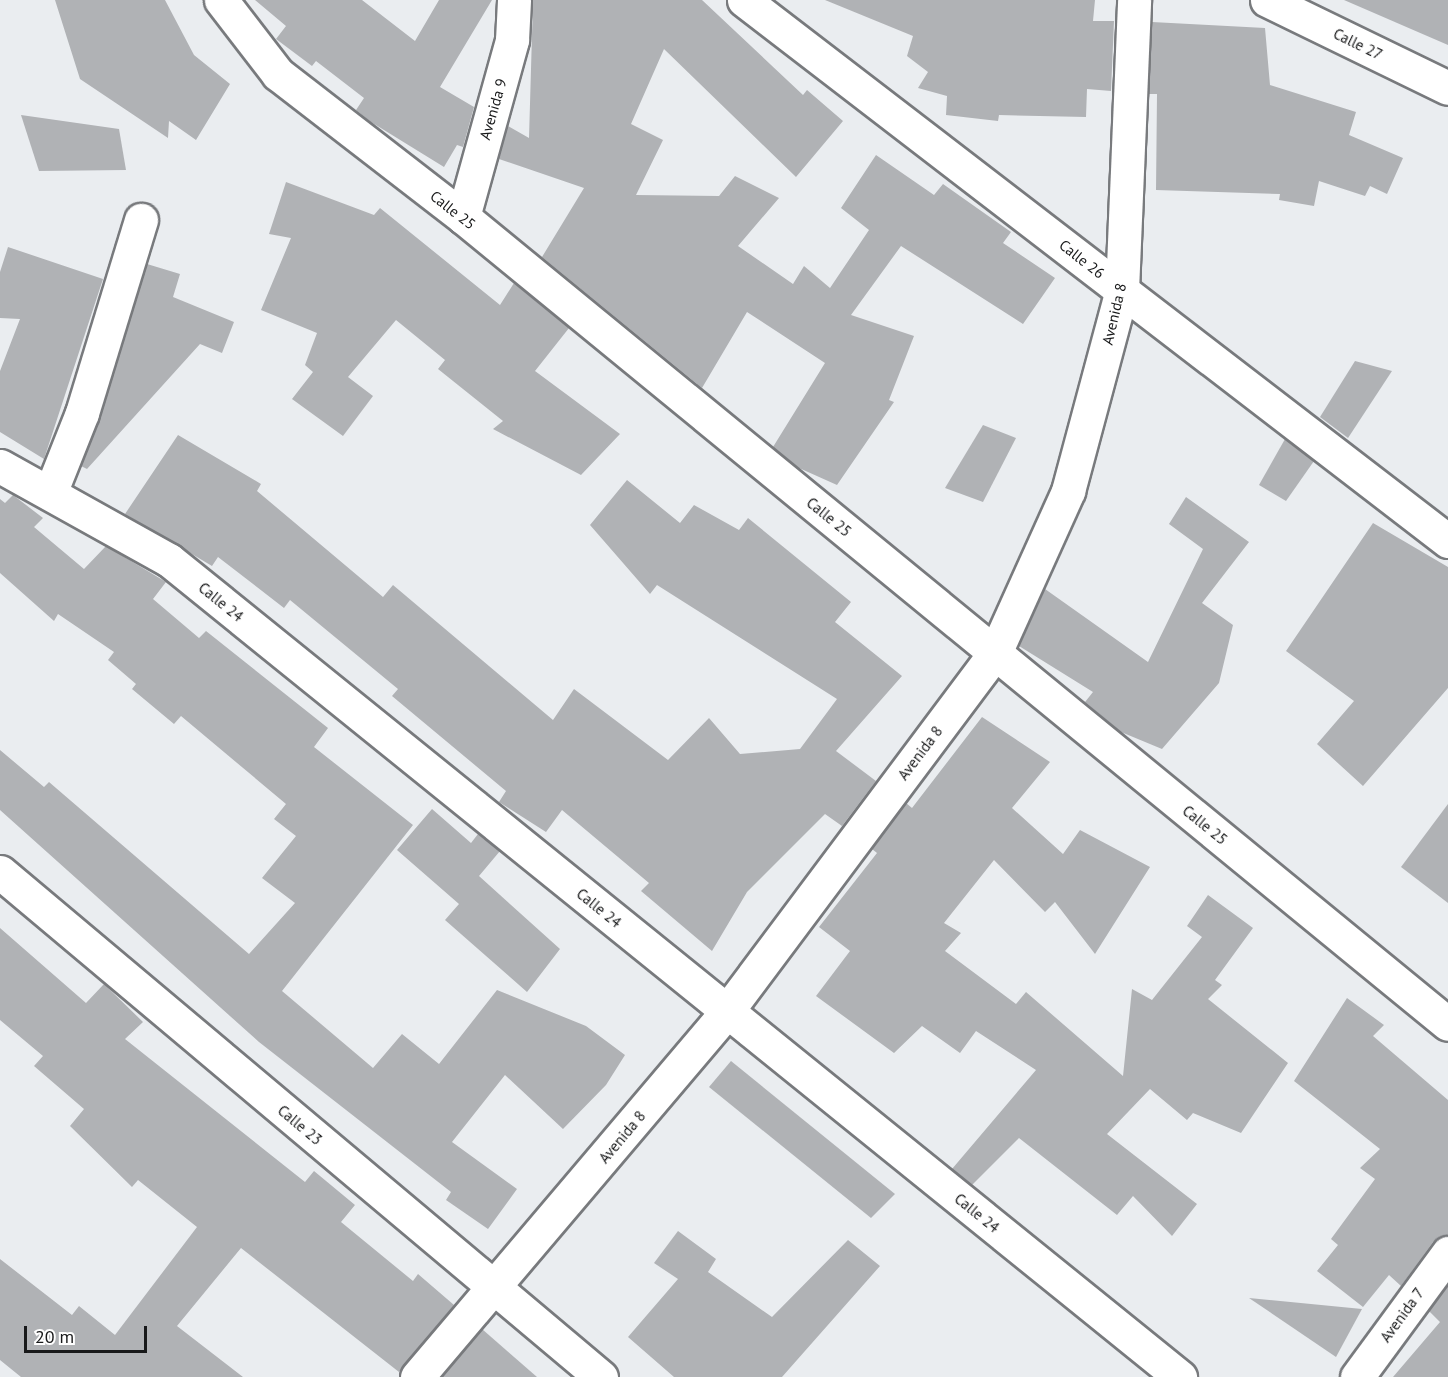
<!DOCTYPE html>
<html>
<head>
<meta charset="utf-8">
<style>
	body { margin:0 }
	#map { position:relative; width:1448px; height:1377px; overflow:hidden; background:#eaedf0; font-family:"PT Sans",sans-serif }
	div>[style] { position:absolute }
	.building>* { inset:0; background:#b0b2b5 }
	.roads { filter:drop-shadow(2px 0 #787a7d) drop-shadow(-2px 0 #787a7d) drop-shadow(0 2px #787a7d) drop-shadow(0 -2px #787a7d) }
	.street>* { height:33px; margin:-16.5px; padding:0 16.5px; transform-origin:16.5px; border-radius:16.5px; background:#fff }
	span { translate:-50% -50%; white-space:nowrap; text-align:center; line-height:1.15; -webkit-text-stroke:4.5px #fff; paint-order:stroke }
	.street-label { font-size:15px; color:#18191a }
	.scale { position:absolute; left:24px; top:1326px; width:123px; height:27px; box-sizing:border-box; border:3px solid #18191a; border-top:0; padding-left:8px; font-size:18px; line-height:21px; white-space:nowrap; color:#18191a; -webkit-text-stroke:4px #fff; paint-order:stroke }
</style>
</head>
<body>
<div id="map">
	<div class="building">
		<div style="clip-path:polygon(55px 0,165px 0,194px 55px,230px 84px,196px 140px,169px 121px,168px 138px,80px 79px)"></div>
		<div style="clip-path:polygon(255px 0,362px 0,415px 41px,439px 0,492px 0,440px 87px,474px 107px,463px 147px,457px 145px,444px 167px,371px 122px,356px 110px,364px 98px,316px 61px,312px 66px,276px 39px,286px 26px)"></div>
		<div style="clip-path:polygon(533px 0,702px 0,803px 95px,807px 90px,843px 121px,796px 177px,664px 49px,631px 124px,663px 140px,636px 195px,719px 196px,735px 176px,779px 198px,738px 246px,793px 284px,804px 266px,830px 288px,869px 230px,841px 208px,876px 155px,934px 195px,943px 184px,1011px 232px,1003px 243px,1055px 278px,1023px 324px,901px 246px,851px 315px,914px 336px,889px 400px,894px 402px,837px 485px,799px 468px,773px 447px,825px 363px,747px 312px,702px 388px,542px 257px,584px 188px,499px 159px,508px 126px,529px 138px)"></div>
		<div style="clip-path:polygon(825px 0,1095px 0,1093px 21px,1114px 21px,1111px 91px,1087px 89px,1086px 117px,999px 115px,998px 121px,946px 115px,947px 96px,918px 88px,928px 72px,907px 56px,913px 36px)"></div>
		<div style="clip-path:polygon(1344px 0,1448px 0,1448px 45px)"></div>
		<div style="clip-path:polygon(1152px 22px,1265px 28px,1270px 85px,1356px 112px,1349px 135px,1403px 158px,1387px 194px,1370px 186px,1365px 196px,1319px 181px,1314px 206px,1279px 200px,1280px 194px,1156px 190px,1157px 94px,1149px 94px)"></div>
		<div style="clip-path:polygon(21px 115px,119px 129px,126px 170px,39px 171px)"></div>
		<div style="clip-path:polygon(286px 182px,374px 215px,380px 208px,500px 305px,514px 283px,569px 328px,535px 371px,620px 434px,581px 475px,493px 429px,503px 421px,438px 369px,445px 360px,396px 320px,348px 377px,373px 396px,343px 436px,292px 399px,313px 372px,305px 365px,317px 333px,261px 310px,291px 238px,269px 234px)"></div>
		<div style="clip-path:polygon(8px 247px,103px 279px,44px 459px,0 432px,0 371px,20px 319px,0 318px,0 272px)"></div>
		<div style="clip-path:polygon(147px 264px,180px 274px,173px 297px,234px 322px,222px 353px,200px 344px,87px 469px,81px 466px)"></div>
		<div style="clip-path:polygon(1355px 361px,1392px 371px,1348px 438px,1320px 417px)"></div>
		<div style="clip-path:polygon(983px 425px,1016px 438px,983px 502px,945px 488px)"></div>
		<div style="clip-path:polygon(178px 435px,261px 484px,257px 491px,383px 597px,393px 585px,553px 720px,574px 689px,668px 760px,709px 718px,740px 754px,800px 749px,837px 699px,657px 585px,650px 594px,590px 525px,627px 480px,680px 523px,694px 505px,739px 530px,748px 518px,851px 602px,835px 622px,902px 676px,836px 751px,876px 781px,842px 826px,825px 814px,747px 892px,712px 951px,641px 891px,649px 883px,562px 810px,546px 832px,499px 802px,506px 791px,392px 696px,398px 689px,290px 600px,284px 608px,218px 557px,212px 566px,125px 514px)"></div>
		<div style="clip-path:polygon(1285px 439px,1314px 461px,1286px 501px,1259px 485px)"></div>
		<div style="clip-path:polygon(13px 495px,43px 518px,34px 527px,84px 569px,106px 546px,166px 582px,153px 599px,199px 638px,206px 631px,328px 728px,314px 747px,413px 825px,282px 991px,373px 1068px,402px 1034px,439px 1064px,497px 990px,586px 1026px,625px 1055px,606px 1085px,563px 1129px,505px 1075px,452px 1142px,517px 1189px,488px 1229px,446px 1200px,451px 1192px,259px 1042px,0 810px,0 750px,44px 787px,49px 782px,249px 954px,295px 903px,262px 878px,296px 836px,274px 819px,286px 804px,181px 716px,174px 724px,132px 689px,136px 684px,108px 660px,114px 652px,58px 614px,54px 621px,0 573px,0 499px,5px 503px)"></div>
		<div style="clip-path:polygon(1186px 497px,1249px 542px,1202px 603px,1233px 625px,1219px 683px,1162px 749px,1121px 732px,1085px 702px,1093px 692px,1019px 646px,1045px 589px,1148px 662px,1203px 549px,1169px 524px)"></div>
		<div style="clip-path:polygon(1373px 523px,1448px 567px,1448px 688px,1363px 786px,1317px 744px,1354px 701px,1286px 651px)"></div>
		<div style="clip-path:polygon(982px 717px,1050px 762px,1012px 808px,1063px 854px,1080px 830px,1150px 867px,1095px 954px,1055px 902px,1045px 912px,994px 860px,944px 923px,961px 933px,945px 951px,1016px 1004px,1026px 992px,1123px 1076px,1132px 989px,1152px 1000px,1202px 937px,1187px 926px,1208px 895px,1253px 928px,1215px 980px,1222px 985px,1208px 999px,1288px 1063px,1241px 1133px,1193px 1113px,1187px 1120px,1150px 1089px,1107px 1134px,1197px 1204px,1172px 1236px,1133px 1196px,1117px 1215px,1019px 1138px,972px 1185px,952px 1169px,1036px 1070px,976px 1031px,960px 1053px,922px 1026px,894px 1053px,816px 996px,850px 951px,819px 927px,877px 853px,872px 849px,906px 803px,912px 808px)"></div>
		<div style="clip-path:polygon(1448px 804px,1448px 903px,1401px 867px)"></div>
		<div style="clip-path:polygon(432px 809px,471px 843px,478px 834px,500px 851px,479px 876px,560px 949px,527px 992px,445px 920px,459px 904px,397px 850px)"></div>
		<div style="clip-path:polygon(0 928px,86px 1003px,104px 984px,143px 1022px,125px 1039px,305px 1182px,314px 1171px,355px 1205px,341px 1222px,413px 1281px,418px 1274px,454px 1305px,399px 1372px,241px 1248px,177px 1326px,243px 1377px,21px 1377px,0 1360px,0 1259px,72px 1315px,79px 1306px,115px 1335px,197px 1227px,138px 1180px,132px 1187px,70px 1126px,84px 1109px,34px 1066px,43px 1056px,0 1020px)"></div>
		<div style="clip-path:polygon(1347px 998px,1384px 1025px,1373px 1036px,1448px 1100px,1448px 1235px,1433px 1242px,1401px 1286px,1389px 1275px,1363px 1307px,1317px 1271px,1338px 1245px,1331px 1239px,1375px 1179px,1360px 1168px,1380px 1149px,1294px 1081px)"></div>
		<div style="clip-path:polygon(731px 1061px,895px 1194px,871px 1218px,709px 1087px)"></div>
		<div style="clip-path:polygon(678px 1231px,716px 1259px,708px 1272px,772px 1317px,848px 1240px,880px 1266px,782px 1377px,674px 1377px,628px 1337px,678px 1279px,654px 1263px)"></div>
		<div style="clip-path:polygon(1448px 1285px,1448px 1377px,1393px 1377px,1440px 1322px,1429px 1311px)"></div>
		<div style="clip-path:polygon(1249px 1298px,1362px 1309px,1336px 1357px)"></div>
		<div style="clip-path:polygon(482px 1329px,537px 1377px,442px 1377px)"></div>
	</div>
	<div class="roads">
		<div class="street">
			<div style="left:221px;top:0;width:93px;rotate:52.4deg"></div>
			<div style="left:278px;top:74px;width:234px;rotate:37.7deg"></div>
			<div style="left:463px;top:217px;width:1273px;rotate:39.33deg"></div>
			<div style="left:744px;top:0;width:888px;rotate:37.54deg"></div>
			<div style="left:1267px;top:0;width:201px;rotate:25.9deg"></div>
			<div style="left:463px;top:217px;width:184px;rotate:-74.5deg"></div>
			<div style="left:512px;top:40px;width:40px;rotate:-87.1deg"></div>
			<div style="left:0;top:466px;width:193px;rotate:29.1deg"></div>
			<div style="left:169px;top:560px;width:1300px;rotate:38.94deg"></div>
			<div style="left:51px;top:491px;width:84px;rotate:-68.3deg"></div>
			<div style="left:82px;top:413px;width:202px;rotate:-73deg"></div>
			<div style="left:0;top:872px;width:785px;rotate:40.04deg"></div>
			<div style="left:417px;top:1377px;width:480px;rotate:-49.7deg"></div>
			<div style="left:727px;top:1011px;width:447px;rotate:-53.2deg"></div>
			<div style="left:995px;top:653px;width:178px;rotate:-65.7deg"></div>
			<div style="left:1068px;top:491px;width:208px;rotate:-75deg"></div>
			<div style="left:1122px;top:290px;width:290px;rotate:-87.6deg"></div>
			<div style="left:1357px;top:1377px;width:154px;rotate:-53.7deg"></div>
		</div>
	</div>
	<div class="street-label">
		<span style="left:1358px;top:44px;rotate:26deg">Calle 27</span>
		<span style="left:493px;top:109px;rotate:-74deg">Avenida 9</span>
		<span style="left:453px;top:210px;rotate:38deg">Calle 25</span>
		<span style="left:1082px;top:259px;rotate:38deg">Calle 26</span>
		<span style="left:1114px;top:314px;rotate:-77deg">Avenida 8</span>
		<span style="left:829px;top:517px;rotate:39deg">Calle 25</span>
		<span style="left:221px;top:602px;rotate:39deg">Calle 24</span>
		<span style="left:920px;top:753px;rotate:-53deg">Avenida 8</span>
		<span style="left:1205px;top:825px;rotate:39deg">Calle 25</span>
		<span style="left:599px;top:908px;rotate:39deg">Calle 24</span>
		<span style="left:300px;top:1125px;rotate:40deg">Calle 23</span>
		<span style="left:622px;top:1137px;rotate:-50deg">Avenida 8</span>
		<span style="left:977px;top:1213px;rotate:39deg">Calle 24</span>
		<span style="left:1402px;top:1315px;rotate:-54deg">Avenida 7</span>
	</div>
	<div class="scale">20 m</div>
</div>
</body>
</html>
